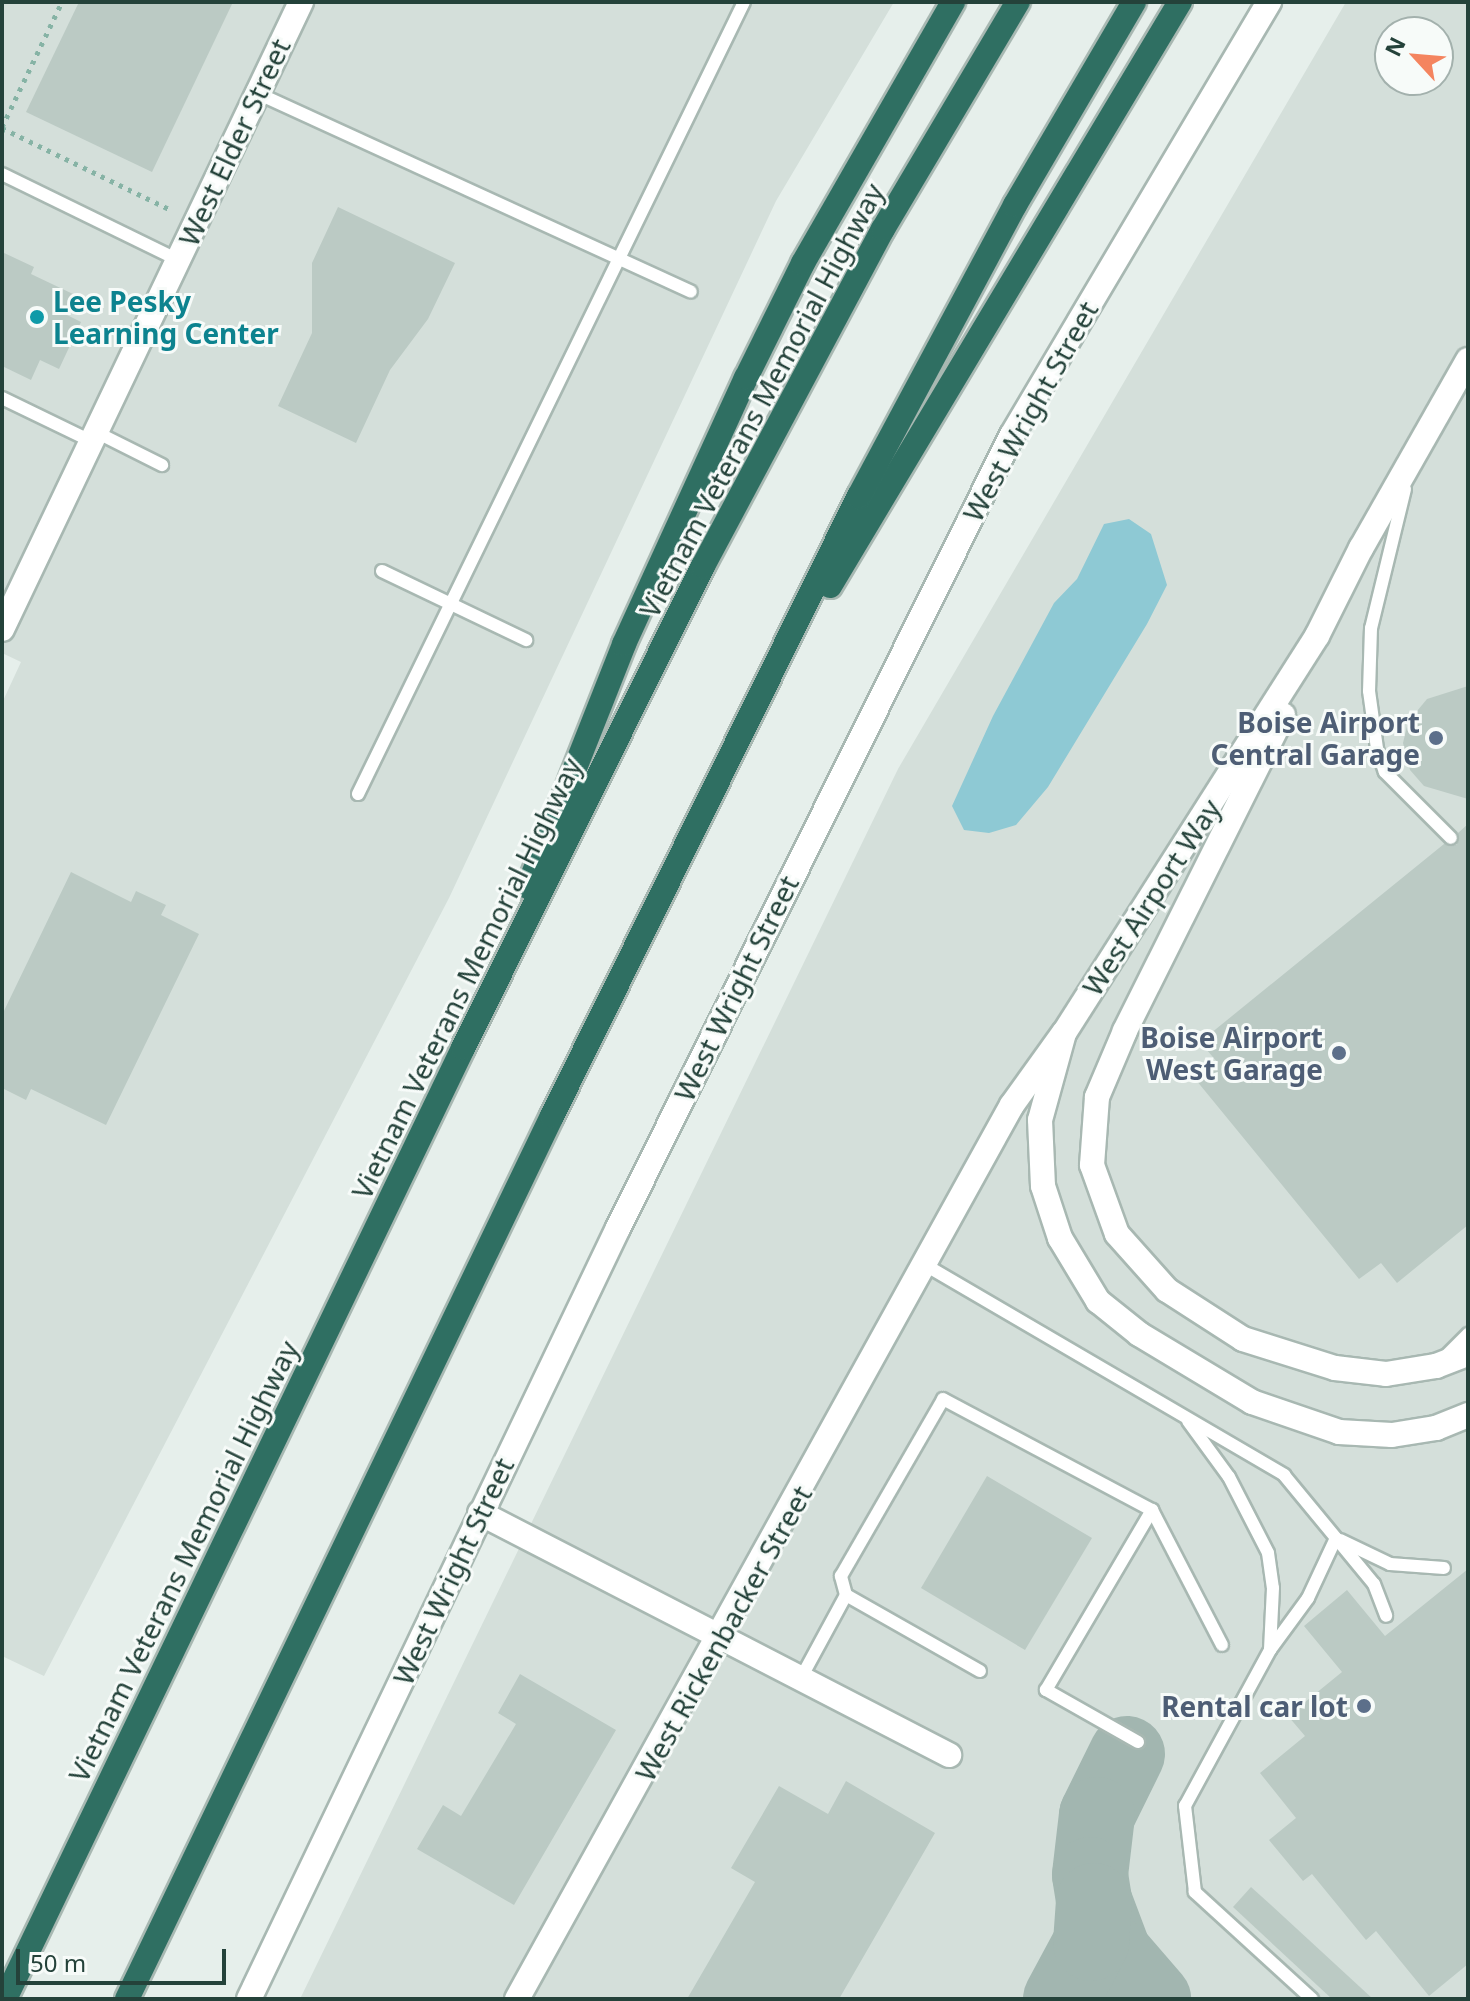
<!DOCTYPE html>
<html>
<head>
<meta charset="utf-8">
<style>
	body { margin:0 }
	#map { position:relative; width:1470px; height:2001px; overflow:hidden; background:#e6efeb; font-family:"Noto Sans",sans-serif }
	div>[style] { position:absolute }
	.built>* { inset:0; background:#d4dfda }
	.water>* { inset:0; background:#8ec9d4 }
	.taxiway>* { height:76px; margin:-38px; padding:0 38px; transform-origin:38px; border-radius:38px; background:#a2b6b0 }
	.building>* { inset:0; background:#bbcac4 }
	.path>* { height:5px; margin-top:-2.5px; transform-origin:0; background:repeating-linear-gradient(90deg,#86b3a5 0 4px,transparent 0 10px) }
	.roads { filter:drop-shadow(2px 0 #a8b8b2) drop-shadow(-2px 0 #a8b8b2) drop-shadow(0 2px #a8b8b2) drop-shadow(0 -2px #a8b8b2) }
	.service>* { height:12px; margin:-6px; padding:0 6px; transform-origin:6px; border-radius:6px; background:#fff }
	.minor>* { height:24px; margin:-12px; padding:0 12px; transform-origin:12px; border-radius:12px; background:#fff }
	.tertiary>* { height:24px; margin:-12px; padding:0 12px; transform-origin:12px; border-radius:12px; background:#fff }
	.secondary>* { height:24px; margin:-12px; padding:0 12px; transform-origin:12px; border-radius:12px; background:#fff }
	.motorway>* { height:24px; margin:-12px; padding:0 12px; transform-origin:12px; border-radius:12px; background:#2f6f62 }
	.dots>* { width:22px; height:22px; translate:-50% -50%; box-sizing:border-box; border:4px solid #f7fbf9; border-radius:50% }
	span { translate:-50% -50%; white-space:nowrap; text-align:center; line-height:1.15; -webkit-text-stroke:6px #f7fbf9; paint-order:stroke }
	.street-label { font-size:28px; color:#24423a }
	.culture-label { font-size:28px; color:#0d838f; font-weight:700 }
	.left { translate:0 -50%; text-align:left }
	.service-label { font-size:28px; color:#4e5e75; font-weight:700 }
	.right { translate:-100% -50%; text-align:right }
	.frame { position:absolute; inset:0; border:4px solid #24423a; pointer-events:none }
	.north { position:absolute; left:1374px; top:16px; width:80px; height:80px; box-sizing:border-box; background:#f7fbf9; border:2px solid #a3b1ad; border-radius:50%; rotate:296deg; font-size:22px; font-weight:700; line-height:32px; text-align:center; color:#24423a }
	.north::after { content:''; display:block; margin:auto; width:28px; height:36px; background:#f4845f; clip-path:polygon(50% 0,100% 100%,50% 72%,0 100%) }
	.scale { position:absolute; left:16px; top:1949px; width:210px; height:36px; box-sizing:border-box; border:4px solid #24423a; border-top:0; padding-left:10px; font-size:24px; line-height:28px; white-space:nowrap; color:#24423a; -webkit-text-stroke:6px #f7fbf9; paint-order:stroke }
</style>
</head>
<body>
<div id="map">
	<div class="built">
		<div style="clip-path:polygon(2px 2px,894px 2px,776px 201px,449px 898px,44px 1676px,2px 1656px,2px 703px,21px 662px,2px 653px)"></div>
		<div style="clip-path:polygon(evenodd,1346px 2px,1468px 2px,1468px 1999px,300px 1999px,898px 769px,1346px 2px,1390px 32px,1438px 32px,1438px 80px,1390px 80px,1390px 32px)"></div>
	</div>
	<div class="water">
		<div style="clip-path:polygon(1129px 519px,1151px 534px,1167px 585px,1147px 624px,1048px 787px,1016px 825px,989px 833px,964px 830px,952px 806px,993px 716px,1054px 603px,1077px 579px,1104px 524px)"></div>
	</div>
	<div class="taxiway">
		<div style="left:1127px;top:1754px;width:68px;rotate:116.2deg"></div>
		<div style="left:1097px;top:1815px;width:60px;rotate:96.7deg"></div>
		<div style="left:1090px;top:1875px;width:26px;rotate:81deg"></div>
		<div style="left:1094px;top:1901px;width:57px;rotate:69.3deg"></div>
		<div style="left:1114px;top:1954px;width:60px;rotate:49.1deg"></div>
		<div style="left:1061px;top:1999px;width:64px;rotate:-61.8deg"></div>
		<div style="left:1091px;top:1943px;width:42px;rotate:-85.9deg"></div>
	</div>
	<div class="building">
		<div style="clip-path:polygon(79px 2px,233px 2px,152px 172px,26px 112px)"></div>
		<div style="clip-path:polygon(338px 207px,455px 263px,428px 319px,390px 370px,356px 443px,278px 406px,312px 333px,312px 263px)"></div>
		<div style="clip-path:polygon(2px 252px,34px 267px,31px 274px,73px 294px,63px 313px,81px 322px,59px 369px,40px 360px,31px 380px,2px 366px)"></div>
		<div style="clip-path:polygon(1468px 686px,1468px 799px,1424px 786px,1410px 770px,1403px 743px,1408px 722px,1427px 699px)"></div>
		<div style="clip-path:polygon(1468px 824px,1468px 1225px,1397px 1283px,1381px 1263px,1359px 1279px,1196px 1080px,1218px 1063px,1200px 1042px,1444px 844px,1457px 845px,1458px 833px)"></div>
		<div style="clip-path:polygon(71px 872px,131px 902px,136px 891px,166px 905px,161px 915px,199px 934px,106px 1125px,31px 1089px,26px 1100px,2px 1088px,2px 1015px)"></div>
		<div style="clip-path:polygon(987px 1476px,1092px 1538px,1025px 1650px,921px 1588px)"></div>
		<div style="clip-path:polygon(1468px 1569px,1468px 1964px,1429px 1996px,1376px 1931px,1366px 1940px,1312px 1874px,1303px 1881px,1269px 1840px,1296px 1818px,1260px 1773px,1305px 1736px,1288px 1716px,1342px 1672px,1304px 1626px,1347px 1590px,1385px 1636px)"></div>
		<div style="clip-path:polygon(520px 1674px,616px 1730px,514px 1905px,417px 1849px,443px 1805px,461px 1816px,516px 1724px,498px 1713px)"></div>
		<div style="clip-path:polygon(846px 1781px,935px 1833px,839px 1999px,687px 1999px,755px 1882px,731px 1868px,779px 1786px,828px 1814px)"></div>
		<div style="clip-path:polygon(1251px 1887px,1271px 1905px,1373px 1999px,1332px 1999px,1233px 1907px)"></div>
	</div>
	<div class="path">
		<div style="left:2px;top:127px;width:139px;rotate:-64.4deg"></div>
		<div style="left:2px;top:128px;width:188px;rotate:25.9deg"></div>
	</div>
	<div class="roads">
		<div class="service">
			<div style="left:257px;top:93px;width:477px;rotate:24.6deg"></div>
			<div style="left:2px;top:174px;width:196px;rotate:26deg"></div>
			<div style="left:2px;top:398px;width:99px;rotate:25.8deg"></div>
			<div style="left:96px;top:432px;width:74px;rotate:26.6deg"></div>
			<div style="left:1405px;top:489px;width:143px;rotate:103.7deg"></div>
			<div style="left:1371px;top:628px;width:63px;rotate:91.8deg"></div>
			<div style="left:1369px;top:691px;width:59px;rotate:82.1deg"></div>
			<div style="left:1377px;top:749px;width:24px;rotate:71deg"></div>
			<div style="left:1385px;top:772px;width:93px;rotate:45deg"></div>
			<div style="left:382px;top:571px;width:160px;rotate:25.6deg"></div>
			<div style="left:358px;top:794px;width:881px;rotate:-64.02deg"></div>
			<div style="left:927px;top:1266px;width:414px;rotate:30.3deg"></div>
			<div style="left:1284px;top:1475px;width:141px;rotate:50.5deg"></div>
			<div style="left:1374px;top:1584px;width:34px;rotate:69deg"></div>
			<div style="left:1447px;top:1355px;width:30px;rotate:-45deg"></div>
			<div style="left:1188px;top:1421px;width:69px;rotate:53.8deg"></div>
			<div style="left:1229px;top:1477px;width:85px;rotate:62.8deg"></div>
			<div style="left:1268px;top:1553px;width:35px;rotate:82deg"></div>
			<div style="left:1273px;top:1588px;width:62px;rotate:92.8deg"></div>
			<div style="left:1340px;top:1540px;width:55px;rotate:25.6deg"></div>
			<div style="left:1390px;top:1564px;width:54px;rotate:4.2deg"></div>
			<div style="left:846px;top:1595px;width:154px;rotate:29.6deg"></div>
			<div style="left:801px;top:1678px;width:94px;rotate:-61.5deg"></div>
			<div style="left:846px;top:1595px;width:20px;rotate:-105deg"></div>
			<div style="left:841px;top:1576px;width:204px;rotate:-60deg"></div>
			<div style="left:943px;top:1399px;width:237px;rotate:28deg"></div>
			<div style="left:1152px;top:1510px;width:152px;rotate:62.6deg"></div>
			<div style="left:1138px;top:1742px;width:106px;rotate:-150.5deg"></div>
			<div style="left:1046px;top:1690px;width:209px;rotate:-59.5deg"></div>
			<div style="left:1312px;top:1999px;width:159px;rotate:-137.6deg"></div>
			<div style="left:1195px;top:1892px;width:87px;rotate:-96.6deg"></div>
			<div style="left:1185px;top:1806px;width:178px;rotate:-61.4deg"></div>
			<div style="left:1270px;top:1650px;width:64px;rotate:-53.8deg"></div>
			<div style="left:1308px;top:1598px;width:66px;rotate:-65deg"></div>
		</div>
		<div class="minor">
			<div style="left:480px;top:1513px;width:528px;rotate:27.29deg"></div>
			<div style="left:517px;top:1999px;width:1022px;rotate:-61.03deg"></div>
			<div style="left:1012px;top:1105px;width:87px;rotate:-54.3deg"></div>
		</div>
		<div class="tertiary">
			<div style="left:2px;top:629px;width:695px;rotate:-64.5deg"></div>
			<div style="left:249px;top:1999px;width:855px;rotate:-64.42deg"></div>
			<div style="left:618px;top:1228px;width:885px;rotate:-63.58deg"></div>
			<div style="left:1012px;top:435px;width:504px;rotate:-59.31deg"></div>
		</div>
		<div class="secondary">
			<div style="left:1468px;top:360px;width:216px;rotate:119.6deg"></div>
			<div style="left:1361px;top:548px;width:98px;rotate:116.6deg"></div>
			<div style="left:1317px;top:636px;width:471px;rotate:122.5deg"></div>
			<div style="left:1064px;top:1033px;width:90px;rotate:105.4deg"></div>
			<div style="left:1040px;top:1120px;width:66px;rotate:87.4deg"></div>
			<div style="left:1043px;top:1186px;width:55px;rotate:71.9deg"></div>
			<div style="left:1060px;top:1238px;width:74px;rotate:58.9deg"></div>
			<div style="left:1098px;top:1301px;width:53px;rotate:38.8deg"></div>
			<div style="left:1139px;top:1334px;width:132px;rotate:31deg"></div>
			<div style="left:1252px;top:1402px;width:92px;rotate:19deg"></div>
			<div style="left:1339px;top:1432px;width:53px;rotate:3.2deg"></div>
			<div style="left:1392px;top:1435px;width:45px;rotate:-9deg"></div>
			<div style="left:1436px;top:1428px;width:35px;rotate:-22deg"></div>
			<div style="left:1283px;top:715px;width:353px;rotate:116.6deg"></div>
			<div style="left:1125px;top:1031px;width:72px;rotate:113deg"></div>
			<div style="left:1097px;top:1097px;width:68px;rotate:94.2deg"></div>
			<div style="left:1092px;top:1165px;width:73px;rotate:70.1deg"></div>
			<div style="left:1117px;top:1234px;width:75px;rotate:48.2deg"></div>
			<div style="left:1167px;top:1290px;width:90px;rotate:32.8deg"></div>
			<div style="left:1243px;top:1339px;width:96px;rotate:17.5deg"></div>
			<div style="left:1335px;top:1368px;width:51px;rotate:6.7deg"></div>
			<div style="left:1386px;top:1374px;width:51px;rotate:-9.1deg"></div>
			<div style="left:1436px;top:1366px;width:34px;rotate:-21deg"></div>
		</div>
		<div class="motorway">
			<div style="left:830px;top:586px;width:681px;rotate:-59.07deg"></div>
			<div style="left:528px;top:887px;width:261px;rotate:-68.4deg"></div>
			<div style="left:624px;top:644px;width:293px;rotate:-65.4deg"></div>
			<div style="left:746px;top:378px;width:128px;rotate:-63.6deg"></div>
			<div style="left:803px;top:263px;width:301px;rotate:-60.1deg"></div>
			<div style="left:5px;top:1999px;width:1056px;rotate:-64.28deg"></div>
			<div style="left:463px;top:1048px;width:538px;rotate:-63.53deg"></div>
			<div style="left:703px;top:566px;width:382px;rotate:-61.9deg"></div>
			<div style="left:883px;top:229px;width:264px;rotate:-59.3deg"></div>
			<div style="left:127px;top:1999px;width:980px;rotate:-64.3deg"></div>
			<div style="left:552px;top:1116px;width:692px;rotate:-63.66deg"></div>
			<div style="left:859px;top:496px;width:330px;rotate:-61.8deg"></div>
			<div style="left:1015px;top:205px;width:235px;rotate:-59.6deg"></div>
		</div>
	</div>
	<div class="dots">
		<div style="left:37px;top:317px;background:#0f9aa8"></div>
		<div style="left:1436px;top:738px;background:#5c6f8a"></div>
		<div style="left:1339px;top:1053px;background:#5c6f8a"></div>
		<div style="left:1364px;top:1706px;background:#5c6f8a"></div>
	</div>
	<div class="street-label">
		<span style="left:234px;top:142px;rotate:-65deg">West Elder Street</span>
		<span style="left:761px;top:400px;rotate:-62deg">Vietnam Veterans Memorial Highway</span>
		<span style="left:1030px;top:411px;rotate:-61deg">West Wright Street</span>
		<span style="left:1151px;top:897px;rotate:-57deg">West Airport Way</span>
		<span style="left:466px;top:978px;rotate:-64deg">Vietnam Veterans Memorial Highway</span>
		<span style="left:736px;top:988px;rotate:-64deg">West Wright Street</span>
		<span style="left:183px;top:1561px;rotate:-64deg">Vietnam Veterans Memorial Highway</span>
		<span style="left:453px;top:1571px;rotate:-65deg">West Wright Street</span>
		<span style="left:723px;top:1633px;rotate:-61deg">West Rickenbacker Street</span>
	</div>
	<div class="culture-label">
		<span class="left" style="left:53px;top:317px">Lee Pesky<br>Learning Center</span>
	</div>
	<div class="service-label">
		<span class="right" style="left:1420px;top:738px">Boise Airport<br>Central Garage</span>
		<span class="right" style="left:1323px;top:1053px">Boise Airport<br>West Garage</span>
		<span class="right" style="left:1348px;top:1706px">Rental car lot</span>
	</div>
	<div class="frame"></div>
	<div class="north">N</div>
	<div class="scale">50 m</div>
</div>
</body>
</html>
